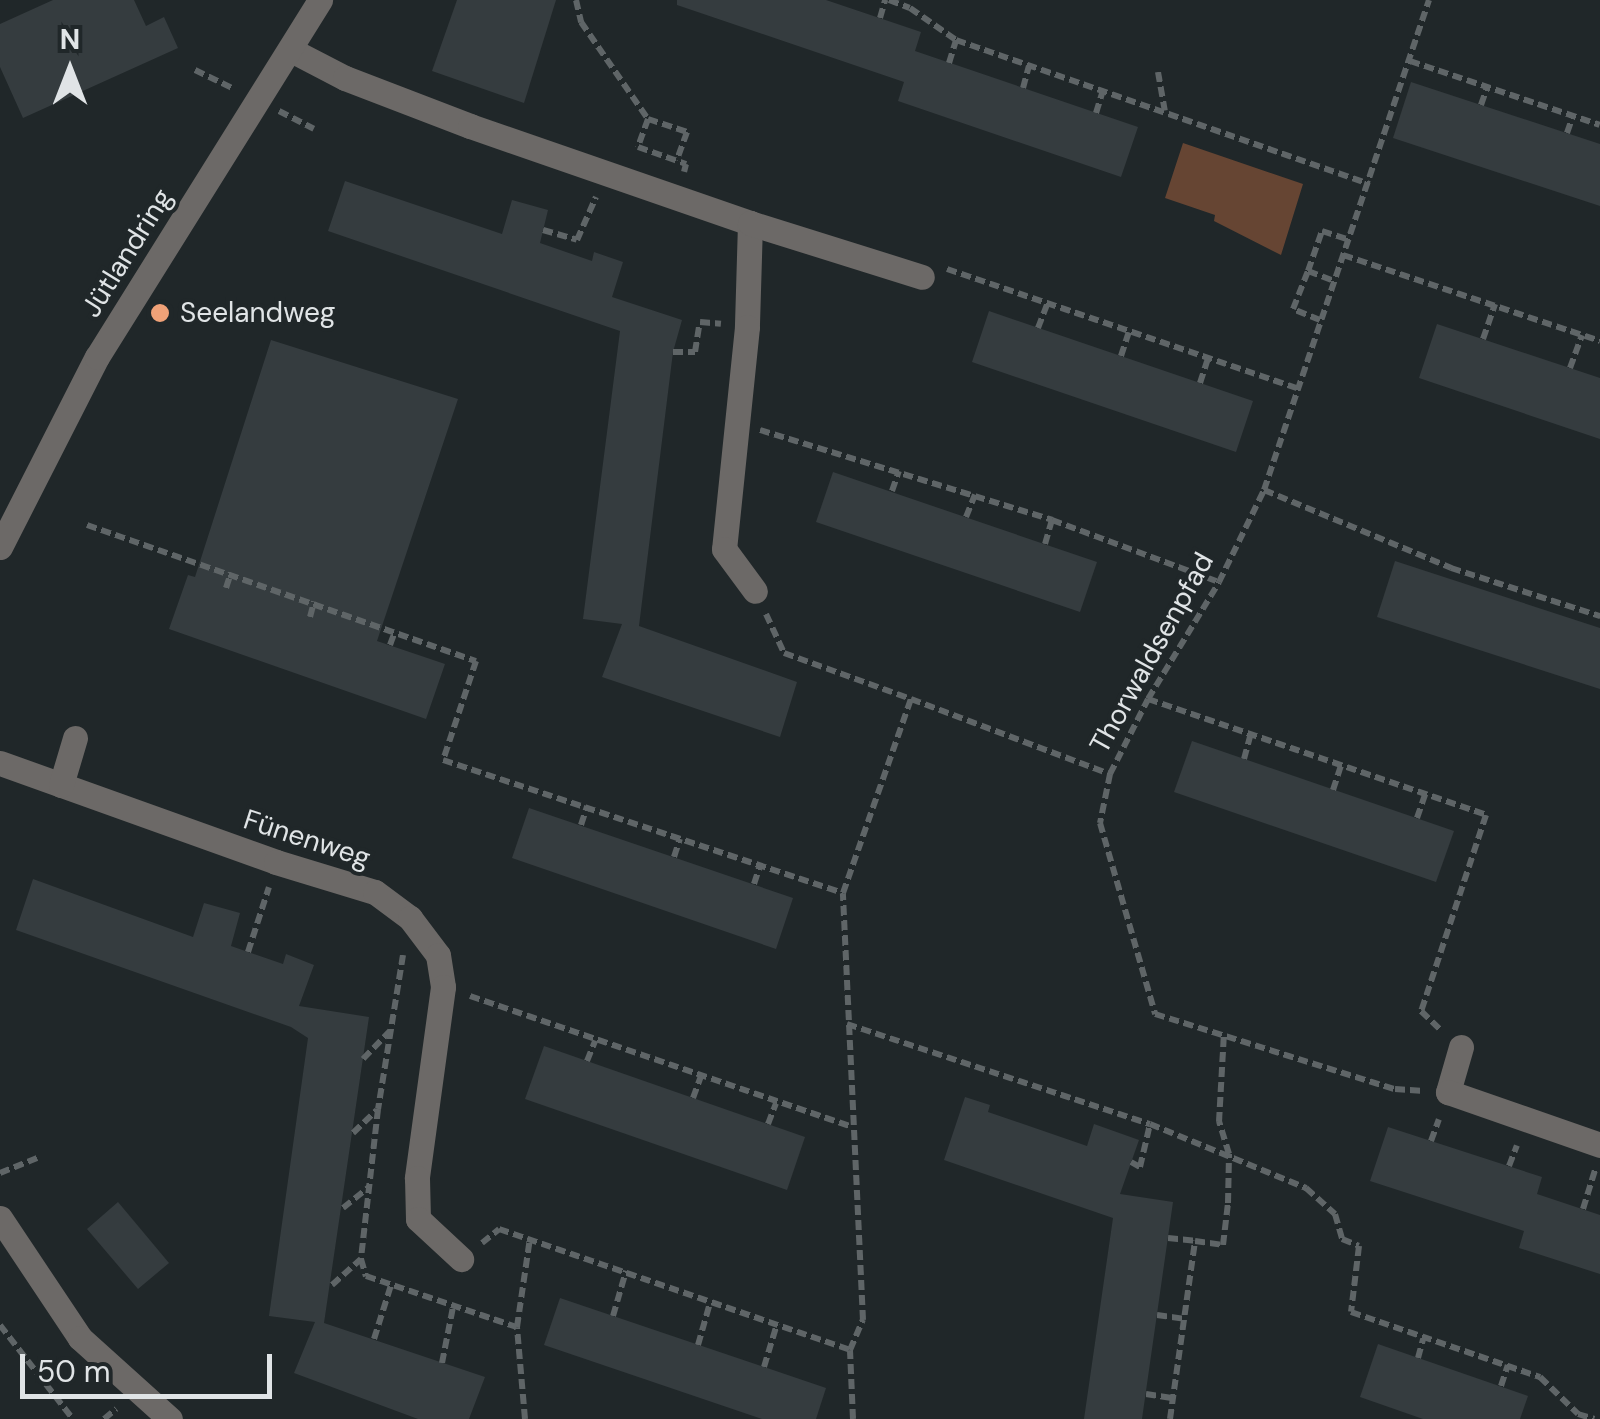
<!DOCTYPE html>
<html>
<head>
<meta charset="utf-8">
<style>
	body { margin:0 }
	#map { position:relative; width:1600px; height:1419px; overflow:hidden; background:#202729; font-family:"DM Sans",sans-serif }
	div>[style] { position:absolute }
	.green>* { inset:0; background:#664533 }
	.building>* { inset:0; background:#353c3f }
	.path>* { height:6px; margin-top:-3px; transform-origin:0; background:repeating-linear-gradient(90deg,#5f6567 0 10px,transparent 0 15px) }
	.minor>* { height:25px; margin:-12.5px; padding:0 12.5px; transform-origin:12.5px; border-radius:12.5px; background:#6c6967 }
	.dots>* { width:28px; height:28px; translate:-50% -50%; box-sizing:border-box; border:5px solid #202729; border-radius:50% }
	span { translate:-50% -50%; white-space:nowrap; text-align:center; line-height:1.15; -webkit-text-stroke:8px #202729; paint-order:stroke }
	.street-label { font-size:28px; color:#e0e4e6 }
	.poi-label { font-size:28px; color:#e0e4e6 }
	.left { translate:0 -50%; text-align:left }
	.north { position:absolute; left:20px; top:20px; width:100px; height:100px; -webkit-text-stroke:8px #202729; paint-order:stroke; rotate:0deg; font-size:28px; font-weight:700; line-height:40px; text-align:center; color:#e0e4e6 }
	.north::after { content:''; display:block; margin:auto; width:35px; height:45px; background:#e0e4e6; clip-path:polygon(50% 0,100% 100%,50% 72%,0 100%) }
	.scale { position:absolute; left:20px; top:1354px; width:252px; height:45px; box-sizing:border-box; border:5px solid #e0e4e6; border-top:0; padding-left:12px; font-size:30px; line-height:35px; white-space:nowrap; color:#e0e4e6; -webkit-text-stroke:8px #202729; paint-order:stroke }
</style>
</head>
<body>
<div id="map">
	<div class="green">
		<div style="clip-path:polygon(1183px 143px,1303px 184px,1281px 255px,1214px 221px,1215px 215px,1165px 198px)"></div>
	</div>
	<div class="building">
		<div style="clip-path:polygon(53px 0,134px 0,146px 26px,164px 17px,178px 48px,23px 118px,0 67px,0 24px)"></div>
		<div style="clip-path:polygon(457px 0,556px 0,524px 103px,432px 71px)"></div>
		<div style="clip-path:polygon(677px 0,826px 0,921px 32px,915px 51px,1138px 127px,1121px 177px,898px 101px,904px 82px,677px 5px)"></div>
		<div style="clip-path:polygon(1411px 82px,1600px 144px,1600px 206px,1393px 138px)"></div>
		<div style="clip-path:polygon(345px 181px,502px 234px,512px 200px,548px 210px,540px 243px,592px 261px,594px 252px,623px 262px,612px 297px,682px 320px,673px 352px,639px 626px,797px 682px,780px 737px,602px 677px,622px 624px,583px 619px,620px 331px,328px 231px)"></div>
		<div style="clip-path:polygon(989px 311px,1253px 401px,1236px 452px,972px 362px)"></div>
		<div style="clip-path:polygon(1437px 324px,1600px 378px,1600px 439px,1419px 378px)"></div>
		<div style="clip-path:polygon(271px 340px,458px 399px,377px 641px,445px 664px,426px 719px,169px 629px,188px 575px,195px 577px)"></div>
		<div style="clip-path:polygon(833px 472px,1097px 562px,1080px 612px,816px 522px)"></div>
		<div style="clip-path:polygon(1395px 561px,1600px 628px,1600px 689px,1377px 617px)"></div>
		<div style="clip-path:polygon(1192px 741px,1454px 831px,1436px 882px,1174px 792px)"></div>
		<div style="clip-path:polygon(529px 808px,793px 898px,776px 949px,512px 858px)"></div>
		<div style="clip-path:polygon(33px 879px,193px 937px,204px 903px,240px 913px,231px 946px,283px 964px,286px 954px,314px 965px,299px 1006px,369px 1017px,324px 1323px,485px 1377px,469px 1419px,418px 1419px,294px 1373px,315px 1322px,269px 1316px,308px 1038px,291px 1027px,16px 930px)"></div>
		<div style="clip-path:polygon(544px 1046px,805px 1137px,787px 1190px,525px 1099px)"></div>
		<div style="clip-path:polygon(965px 1097px,990px 1105px,988px 1112px,1087px 1146px,1094px 1124px,1139px 1140px,1120px 1194px,1173px 1202px,1142px 1419px,1084px 1419px,1113px 1218px,944px 1160px)"></div>
		<div style="clip-path:polygon(1388px 1127px,1542px 1177px,1537px 1194px,1600px 1215px,1600px 1274px,1519px 1248px,1524px 1231px,1370px 1181px)"></div>
		<div style="clip-path:polygon(118px 1202px,169px 1263px,138px 1289px,87px 1229px)"></div>
		<div style="clip-path:polygon(560px 1298px,826px 1388px,816px 1419px,762px 1419px,544px 1345px)"></div>
		<div style="clip-path:polygon(1378px 1344px,1528px 1396px,1520px 1419px,1423px 1419px,1360px 1397px)"></div>
	</div>
	<div class="path">
		<div style="left:576px;top:0;width:23px;rotate:77deg"></div>
		<div style="left:581px;top:22px;width:118px;rotate:55.4deg"></div>
		<div style="left:648px;top:119px;width:30px;rotate:110deg"></div>
		<div style="left:638px;top:147px;width:51px;rotate:19.5deg"></div>
		<div style="left:686px;top:164px;width:8px;rotate:104deg"></div>
		<div style="left:889px;top:0;width:22px;rotate:21deg"></div>
		<div style="left:910px;top:8px;width:56px;rotate:34.8deg"></div>
		<div style="left:956px;top:40px;width:438px;rotate:19.2deg"></div>
		<div style="left:880px;top:18px;width:19px;rotate:-74deg"></div>
		<div style="left:1410px;top:61px;width:200px;rotate:18.6deg"></div>
		<div style="left:949px;top:63px;width:24px;rotate:-73deg"></div>
		<div style="left:195px;top:70px;width:41px;rotate:25.9deg"></div>
		<div style="left:1158px;top:72px;width:39px;rotate:80deg"></div>
		<div style="left:1023px;top:88px;width:23px;rotate:-75deg"></div>
		<div style="left:1481px;top:105px;width:18px;rotate:-71deg"></div>
		<div style="left:279px;top:111px;width:39px;rotate:27deg"></div>
		<div style="left:1096px;top:113px;width:24px;rotate:-73deg"></div>
		<div style="left:648px;top:119px;width:41px;rotate:18.4deg"></div>
		<div style="left:687px;top:132px;width:30px;rotate:110deg"></div>
		<div style="left:1567px;top:133px;width:18px;rotate:-71deg"></div>
		<div style="left:543px;top:230px;width:35px;rotate:16deg"></div>
		<div style="left:577px;top:240px;width:47px;rotate:-66.2deg"></div>
		<div style="left:1343px;top:255px;width:271px;rotate:18.5deg"></div>
		<div style="left:947px;top:269px;width:370px;rotate:18.8deg"></div>
		<div style="left:1308px;top:271px;width:42px;rotate:-70.7deg"></div>
		<div style="left:1322px;top:231px;width:28px;rotate:18deg"></div>
		<div style="left:1320px;top:320px;width:29px;rotate:-158deg"></div>
		<div style="left:1293px;top:309px;width:41px;rotate:-68.5deg"></div>
		<div style="left:1308px;top:271px;width:28px;rotate:21deg"></div>
		<div style="left:1038px;top:328px;width:26px;rotate:-69deg"></div>
		<div style="left:1483px;top:339px;width:37px;rotate:-71deg"></div>
		<div style="left:673px;top:352px;width:22px"></div>
		<div style="left:695px;top:352px;width:30px;rotate:-81deg"></div>
		<div style="left:700px;top:322px;width:21px;rotate:5deg"></div>
		<div style="left:1121px;top:356px;width:25px;rotate:-72deg"></div>
		<div style="left:1570px;top:368px;width:35px;rotate:-70deg"></div>
		<div style="left:1200px;top:383px;width:26px;rotate:-72deg"></div>
		<div style="left:760px;top:430px;width:306px;rotate:17.1deg"></div>
		<div style="left:1052px;top:520px;width:178px;rotate:20.4deg"></div>
		<div style="left:1264px;top:490px;width:203px;rotate:22.6deg"></div>
		<div style="left:1451px;top:568px;width:157px;rotate:17.9deg"></div>
		<div style="left:892px;top:491px;width:21px;rotate:-71deg"></div>
		<div style="left:966px;top:517px;width:24px;rotate:-68deg"></div>
		<div style="left:87px;top:525px;width:412px;rotate:19.3deg"></div>
		<div style="left:476px;top:661px;width:104px;rotate:108.4deg"></div>
		<div style="left:443px;top:760px;width:422px;rotate:18.4deg"></div>
		<div style="left:1045px;top:544px;width:25px;rotate:-74deg"></div>
		<div style="left:226px;top:588px;width:16px;rotate:-72deg"></div>
		<div style="left:766px;top:614px;width:43px;rotate:65.2deg"></div>
		<div style="left:784px;top:653px;width:135px;rotate:19.9deg"></div>
		<div style="left:310px;top:617px;width:16px;rotate:-75deg"></div>
		<div style="left:390px;top:645px;width:15px;rotate:-70deg"></div>
		<div style="left:1148px;top:699px;width:357px;rotate:18.9deg"></div>
		<div style="left:1486px;top:815px;width:206px;rotate:108.3deg"></div>
		<div style="left:1421px;top:1011px;width:29px;rotate:44deg"></div>
		<div style="left:1244px;top:759px;width:28px;rotate:-75deg"></div>
		<div style="left:1110px;top:774px;width:50px;rotate:101.5deg"></div>
		<div style="left:1100px;top:823px;width:199px;rotate:73.9deg"></div>
		<div style="left:1155px;top:1014px;width:251px;rotate:17.4deg"></div>
		<div style="left:1395px;top:1089px;width:29px;rotate:4deg"></div>
		<div style="left:1333px;top:790px;width:28px;rotate:-72deg"></div>
		<div style="left:1417px;top:818px;width:28px;rotate:-71deg"></div>
		<div style="left:581px;top:825px;width:20px;rotate:-72deg"></div>
		<div style="left:674px;top:857px;width:19px;rotate:-72deg"></div>
		<div style="left:754px;top:884px;width:20px;rotate:-72deg"></div>
		<div style="left:248px;top:952px;width:68px;rotate:-72.1deg"></div>
		<div style="left:403px;top:955px;width:156px;rotate:99.2deg"></div>
		<div style="left:378px;top:1109px;width:151px;rotate:96.5deg"></div>
		<div style="left:361px;top:1259px;width:18px;rotate:74deg"></div>
		<div style="left:366px;top:1276px;width:159px;rotate:18.7deg"></div>
		<div style="left:470px;top:996px;width:404px;rotate:18.9deg"></div>
		<div style="left:847px;top:1024px;width:319px;rotate:18.3deg"></div>
		<div style="left:1150px;top:1124px;width:169px;rotate:22.3deg"></div>
		<div style="left:1306px;top:1188px;width:39px;rotate:42deg"></div>
		<div style="left:1335px;top:1214px;width:26px;rotate:74deg"></div>
		<div style="left:1342px;top:1239px;width:18px;rotate:22deg"></div>
		<div style="left:1359px;top:1246px;width:66px;rotate:96.9deg"></div>
		<div style="left:1351px;top:1312px;width:200px;rotate:19deg"></div>
		<div style="left:1540px;top:1377px;width:53px;rotate:44.2deg"></div>
		<div style="left:1578px;top:1414px;width:17px;rotate:17deg"></div>
		<div style="left:363px;top:1059px;width:39px;rotate:-46deg"></div>
		<div style="left:587px;top:1061px;width:22px;rotate:-68deg"></div>
		<div style="left:693px;top:1098px;width:23px;rotate:-70deg"></div>
		<div style="left:768px;top:1124px;width:22px;rotate:-69deg"></div>
		<div style="left:353px;top:1133px;width:33px;rotate:-44deg"></div>
		<div style="left:1431px;top:1141px;width:23px;rotate:-70deg"></div>
		<div style="left:1131px;top:1162px;width:10px;rotate:29deg"></div>
		<div style="left:1140px;top:1167px;width:44px;rotate:-76.9deg"></div>
		<div style="left:1509px;top:1166px;width:22px;rotate:-69deg"></div>
		<div style="left:0;top:1173px;width:40px;rotate:-22deg"></div>
		<div style="left:343px;top:1208px;width:33px;rotate:-39deg"></div>
		<div style="left:1583px;top:1209px;width:41px;rotate:-72.9deg"></div>
		<div style="left:1168px;top:1238px;width:27px;rotate:6deg"></div>
		<div style="left:482px;top:1243px;width:22px;rotate:-39deg"></div>
		<div style="left:499px;top:1229px;width:371px;rotate:19deg"></div>
		<div style="left:332px;top:1285px;width:39px;rotate:-42deg"></div>
		<div style="left:1157px;top:1315px;width:28px;rotate:8deg"></div>
		<div style="left:613px;top:1316px;width:47px;rotate:-73.9deg"></div>
		<div style="left:0;top:1325px;width:119px;rotate:52.2deg"></div>
		<div style="left:374px;top:1339px;width:57px;rotate:-72.5deg"></div>
		<div style="left:698px;top:1345px;width:44px;rotate:-74.1deg"></div>
		<div style="left:1418px;top:1358px;width:20px;rotate:-75deg"></div>
		<div style="left:442px;top:1363px;width:57px;rotate:-78.9deg"></div>
		<div style="left:764px;top:1367px;width:45px;rotate:-73.2deg"></div>
		<div style="left:1501px;top:1386px;width:22px;rotate:-72deg"></div>
		<div style="left:1146px;top:1394px;width:26px;rotate:9deg"></div>
		<div style="left:104px;top:1419px;width:16px;rotate:-40deg"></div>
		<div style="left:525px;top:1419px;width:92px;rotate:-95deg"></div>
		<div style="left:517px;top:1327px;width:90px;rotate:-81.7deg"></div>
		<div style="left:853px;top:1419px;width:69px;rotate:-92.5deg"></div>
		<div style="left:850px;top:1350px;width:33px;rotate:-67deg"></div>
		<div style="left:863px;top:1320px;width:427px;rotate:-92.7deg"></div>
		<div style="left:843px;top:893px;width:206px;rotate:-70.7deg"></div>
		<div style="left:911px;top:699px;width:213px;rotate:20.7deg"></div>
		<div style="left:1110px;top:774px;width:84px;rotate:-63.1deg"></div>
		<div style="left:1148px;top:699px;width:137px;rotate:-58.7deg"></div>
		<div style="left:1219px;top:582px;width:102px;rotate:-63.9deg"></div>
		<div style="left:1264px;top:490px;width:517px;rotate:-71.39deg"></div>
		<div style="left:1170px;top:1419px;width:180px;rotate:-82deg"></div>
		<div style="left:1195px;top:1241px;width:28px;rotate:8deg"></div>
		<div style="left:1223px;top:1245px;width:42px;rotate:-83.2deg"></div>
		<div style="left:1228px;top:1203px;width:49px;rotate:-88.8deg"></div>
		<div style="left:1229px;top:1154px;width:34px;rotate:-107deg"></div>
		<div style="left:1219px;top:1122px;width:90px;rotate:-86.8deg"></div>
	</div>
	<div class="minor">
		<div style="left:291px;top:50px;width:61px;rotate:27.4deg"></div>
		<div style="left:345px;top:78px;width:134px;rotate:21deg"></div>
		<div style="left:470px;top:126px;width:296px;rotate:19.1deg"></div>
		<div style="left:750px;top:223px;width:104px;rotate:91.7deg"></div>
		<div style="left:747px;top:327px;width:223px;rotate:95.9deg"></div>
		<div style="left:724px;top:549px;width:52px;rotate:53.6deg"></div>
		<div style="left:750px;top:223px;width:180px;rotate:17.4deg"></div>
		<div style="left:0;top:547px;width:213px;rotate:-63deg"></div>
		<div style="left:97px;top:357px;width:421px;rotate:-58deg"></div>
		<div style="left:0;top:763px;width:293px;rotate:19.7deg"></div>
		<div style="left:276px;top:862px;width:103px;rotate:16.9deg"></div>
		<div style="left:375px;top:892px;width:44px;rotate:36.6deg"></div>
		<div style="left:410px;top:918px;width:46px;rotate:52.9deg"></div>
		<div style="left:438px;top:955px;width:32px;rotate:81deg"></div>
		<div style="left:443px;top:987px;width:193px;rotate:97.8deg"></div>
		<div style="left:417px;top:1178px;width:41px;rotate:88.6deg"></div>
		<div style="left:418px;top:1219px;width:59px;rotate:42.9deg"></div>
		<div style="left:61px;top:785px;width:49px;rotate:-73.4deg"></div>
		<div style="left:1461px;top:1047px;width:47px;rotate:106.1deg"></div>
		<div style="left:1448px;top:1092px;width:161px;rotate:19.2deg"></div>
		<div style="left:0;top:1218px;width:144px;rotate:56.3deg"></div>
		<div style="left:80px;top:1338px;width:121px;rotate:42deg"></div>
	</div>
	<div class="dots">
		<div style="left:160px;top:313px;background:#f0a278"></div>
	</div>
	<div class="street-label">
		<span style="left:127px;top:253px;rotate:-58deg">Jütlandring</span>
		<span style="left:1152px;top:653px;rotate:-61deg">Thorwaldsenpfad</span>
		<span style="left:307px;top:839px;rotate:18deg">Fünenweg</span>
	</div>
	<div class="poi-label">
		<span class="left" style="left:180px;top:313px">Seelandweg</span>
	</div>
	<div class="north">N</div>
	<div class="scale">50 m</div>
</div>
</body>
</html>
